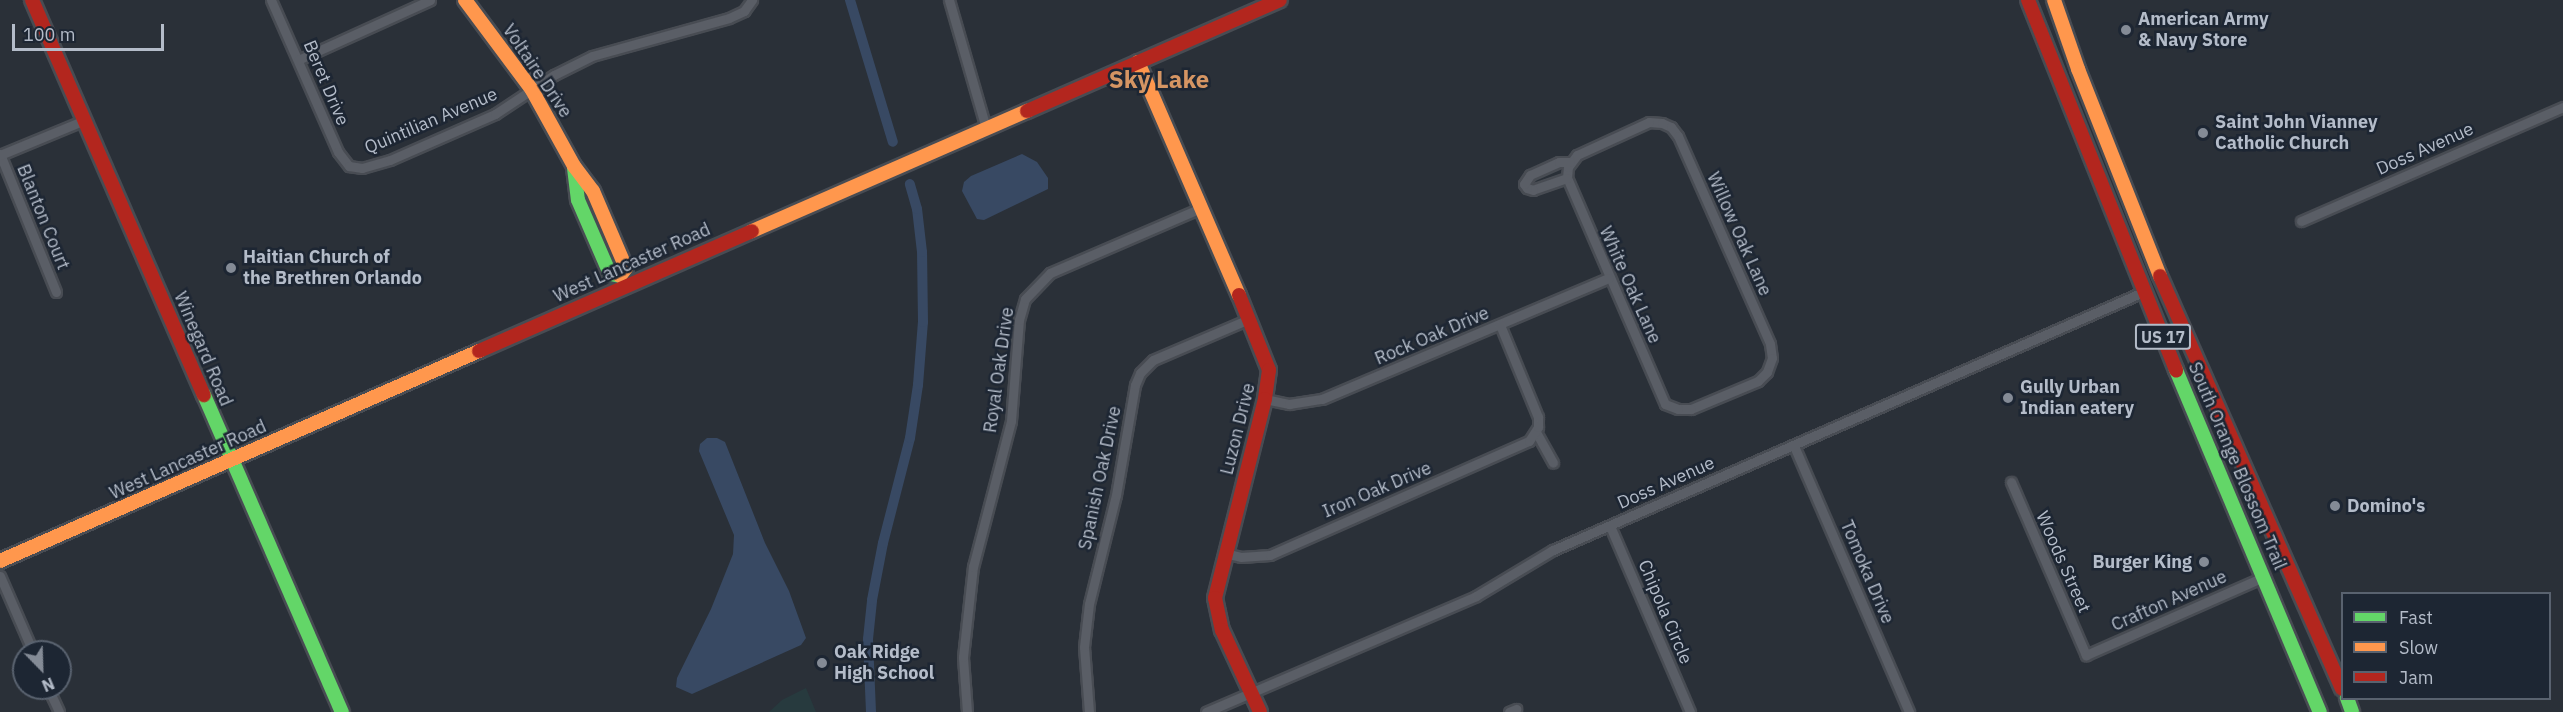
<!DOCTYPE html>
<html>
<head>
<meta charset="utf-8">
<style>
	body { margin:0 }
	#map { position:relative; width:2563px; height:712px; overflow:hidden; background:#2a3038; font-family:"IBM Plex Sans",sans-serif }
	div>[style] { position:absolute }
	.green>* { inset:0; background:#273a3e }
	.water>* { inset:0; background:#384963 }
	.canal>* { height:10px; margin:-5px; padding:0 5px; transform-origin:5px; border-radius:5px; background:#384963 }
	.roads { filter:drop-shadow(2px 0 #484c53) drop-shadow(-2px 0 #484c53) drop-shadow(0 2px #484c53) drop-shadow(0 -2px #484c53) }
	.street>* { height:9px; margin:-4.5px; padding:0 4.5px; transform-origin:4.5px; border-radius:4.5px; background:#5a5e66 }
	.fast>* { height:14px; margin:-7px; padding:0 7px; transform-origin:7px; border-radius:7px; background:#63d668 }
	.slow>* { height:14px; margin:-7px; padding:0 7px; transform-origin:7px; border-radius:7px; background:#ff974d }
	.jam>* { height:14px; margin:-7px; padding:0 7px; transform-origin:7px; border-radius:7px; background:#b3261e }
	.dots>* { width:16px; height:16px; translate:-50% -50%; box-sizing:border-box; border:3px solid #1d2633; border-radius:50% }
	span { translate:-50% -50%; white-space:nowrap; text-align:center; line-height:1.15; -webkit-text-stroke:5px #1d2633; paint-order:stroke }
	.shield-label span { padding:2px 4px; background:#1d2633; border:2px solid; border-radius:4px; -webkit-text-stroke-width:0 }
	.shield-label { font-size:16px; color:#b4bcc9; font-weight:700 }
	.poi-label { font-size:18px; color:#b4bcc9; font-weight:700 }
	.left { translate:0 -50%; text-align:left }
	.right { translate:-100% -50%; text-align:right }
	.street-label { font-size:18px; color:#b4bcc9 }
	.district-label { font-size:24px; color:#d59563; font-weight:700 }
	.legend { position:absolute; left:2341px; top:592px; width:210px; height:108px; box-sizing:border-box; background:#1d2633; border:2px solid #59626f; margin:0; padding:8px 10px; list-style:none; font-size:18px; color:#b4bcc9 }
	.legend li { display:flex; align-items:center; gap:12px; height:30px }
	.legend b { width:30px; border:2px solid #59626f }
	.north { position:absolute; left:12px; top:640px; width:60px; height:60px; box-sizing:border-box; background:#1d2633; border:2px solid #59626f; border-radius:50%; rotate:157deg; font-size:16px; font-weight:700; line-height:24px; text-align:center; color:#b4bcc9 }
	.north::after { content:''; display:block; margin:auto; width:21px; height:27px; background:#848b96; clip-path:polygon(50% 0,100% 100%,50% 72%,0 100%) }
	.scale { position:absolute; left:12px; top:24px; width:152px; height:27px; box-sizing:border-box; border:3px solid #b4bcc9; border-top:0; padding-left:8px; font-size:18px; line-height:21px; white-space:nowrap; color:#b4bcc9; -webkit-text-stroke:4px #1d2633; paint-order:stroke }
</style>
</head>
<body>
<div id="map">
	<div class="green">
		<div style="clip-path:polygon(806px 688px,816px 712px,769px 712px,782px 700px)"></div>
	</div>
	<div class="water">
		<div style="clip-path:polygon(1022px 154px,1037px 162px,1048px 178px,1048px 189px,984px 220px,977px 219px,962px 191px,964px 182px,971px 176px)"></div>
		<div style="clip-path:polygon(707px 438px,717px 438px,725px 442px,765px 543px,789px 591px,806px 638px,801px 645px,692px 694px,676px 687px,677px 678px,711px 609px,733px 554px,734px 535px,699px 451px,700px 444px)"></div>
	</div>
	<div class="canal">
		<div style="left:850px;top:0;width:148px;rotate:73.2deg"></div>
		<div style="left:871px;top:712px;width:73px;rotate:-92.4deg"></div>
		<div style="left:868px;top:639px;width:39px;rotate:-84deg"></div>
		<div style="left:872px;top:600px;width:58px;rotate:-79.1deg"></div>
		<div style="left:883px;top:543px;width:108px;rotate:-75.6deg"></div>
		<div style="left:910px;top:438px;width:54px;rotate:-81.4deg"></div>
		<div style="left:918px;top:385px;width:63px;rotate:-85.5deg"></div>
		<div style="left:923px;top:322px;width:70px;rotate:-90.8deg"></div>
		<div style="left:922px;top:252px;width:43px;rotate:-96.6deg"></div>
		<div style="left:917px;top:209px;width:26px;rotate:-106deg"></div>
	</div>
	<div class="roads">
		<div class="street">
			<div style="left:271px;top:0;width:166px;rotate:66.2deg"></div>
			<div style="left:338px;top:152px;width:18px;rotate:52deg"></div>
			<div style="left:349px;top:166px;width:13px;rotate:9deg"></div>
			<div style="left:362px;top:168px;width:29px;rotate:-16deg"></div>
			<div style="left:390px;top:160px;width:115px;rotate:-23.7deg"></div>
			<div style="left:495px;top:114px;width:71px;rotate:-33.5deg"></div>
			<div style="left:554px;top:75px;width:42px;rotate:-26.6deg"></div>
			<div style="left:592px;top:56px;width:142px;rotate:-15.5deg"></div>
			<div style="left:729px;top:18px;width:17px;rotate:-25deg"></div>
			<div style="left:744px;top:11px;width:14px;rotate:-54deg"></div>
			<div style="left:949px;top:0;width:133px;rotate:73.9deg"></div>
			<div style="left:298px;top:60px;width:145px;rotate:-24.4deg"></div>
			<div style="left:1649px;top:122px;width:13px;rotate:4deg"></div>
			<div style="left:1662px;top:123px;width:10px;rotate:24deg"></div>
			<div style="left:1671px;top:127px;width:11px;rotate:52deg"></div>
			<div style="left:1678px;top:136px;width:227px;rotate:66.1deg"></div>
			<div style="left:1770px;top:344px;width:14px;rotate:82deg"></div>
			<div style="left:1772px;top:358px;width:15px;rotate:110deg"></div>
			<div style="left:1767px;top:372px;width:13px;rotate:135deg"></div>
			<div style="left:1758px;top:381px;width:73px;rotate:157.3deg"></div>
			<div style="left:1691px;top:409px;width:13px;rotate:180deg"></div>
			<div style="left:1678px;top:409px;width:14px;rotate:-159deg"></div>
			<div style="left:1665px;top:404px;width:246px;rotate:-113.4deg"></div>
			<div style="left:1567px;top:178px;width:11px;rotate:-85deg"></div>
			<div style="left:1568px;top:167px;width:15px;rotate:-53deg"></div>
			<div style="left:1577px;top:155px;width:79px;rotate:-24.6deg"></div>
			<div style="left:0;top:154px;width:149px;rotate:67.9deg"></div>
			<div style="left:0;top:155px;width:92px;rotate:-22.4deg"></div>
			<div style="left:1567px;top:178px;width:36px;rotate:161deg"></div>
			<div style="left:1533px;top:190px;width:6px;rotate:-162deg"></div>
			<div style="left:1527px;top:188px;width:5px;rotate:-127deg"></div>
			<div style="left:1524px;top:184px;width:11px;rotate:-56deg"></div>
			<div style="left:1530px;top:175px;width:32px;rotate:-24deg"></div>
			<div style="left:1559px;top:162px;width:11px"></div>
			<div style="left:2301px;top:221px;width:286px;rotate:-23.5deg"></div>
			<div style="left:1265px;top:399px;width:25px;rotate:12deg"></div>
			<div style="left:1289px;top:404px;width:33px;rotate:-9deg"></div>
			<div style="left:1322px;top:399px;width:311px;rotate:-22.9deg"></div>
			<div style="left:1536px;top:432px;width:35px;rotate:61deg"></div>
			<div style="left:1794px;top:446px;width:290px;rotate:66.6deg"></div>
			<div style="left:2011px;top:482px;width:189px;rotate:66.6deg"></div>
			<div style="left:2086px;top:655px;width:194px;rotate:-23.7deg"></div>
			<div style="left:1610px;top:526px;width:202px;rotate:66.7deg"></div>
			<div style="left:1224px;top:553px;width:17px;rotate:13deg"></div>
			<div style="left:1241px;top:557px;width:29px;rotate:-4deg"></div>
			<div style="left:1270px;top:555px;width:283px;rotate:-23.8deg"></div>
			<div style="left:1529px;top:441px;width:17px;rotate:-57deg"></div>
			<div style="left:1538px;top:427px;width:10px;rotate:-90deg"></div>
			<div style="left:1538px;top:417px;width:100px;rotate:-112.4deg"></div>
			<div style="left:0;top:576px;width:83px;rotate:66.5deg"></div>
			<div style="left:48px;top:688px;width:26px;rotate:65deg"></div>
			<div style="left:967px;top:712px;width:55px;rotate:-94.2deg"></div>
			<div style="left:963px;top:657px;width:91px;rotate:-83.7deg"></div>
			<div style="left:973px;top:567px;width:151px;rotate:-75.4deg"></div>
			<div style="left:1011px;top:421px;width:101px;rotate:-85.5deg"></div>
			<div style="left:1019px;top:320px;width:22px;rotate:-74deg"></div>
			<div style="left:1025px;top:299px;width:36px;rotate:-46deg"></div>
			<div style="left:1050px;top:273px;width:164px;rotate:-23.3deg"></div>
			<div style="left:1089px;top:712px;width:65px;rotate:-94.4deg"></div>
			<div style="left:1084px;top:647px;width:43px;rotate:-83.4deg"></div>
			<div style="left:1089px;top:604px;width:112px;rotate:-76.1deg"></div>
			<div style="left:1116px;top:495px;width:112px;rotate:-80.2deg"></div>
			<div style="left:1135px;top:385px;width:13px;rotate:-67deg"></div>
			<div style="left:1140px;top:373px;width:18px;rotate:-45deg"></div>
			<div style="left:1153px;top:360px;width:104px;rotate:-23.1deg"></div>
			<div style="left:1206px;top:712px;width:294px;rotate:-23.2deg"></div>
			<div style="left:1476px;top:596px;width:90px;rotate:-30.9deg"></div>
			<div style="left:1553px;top:550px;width:644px;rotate:-23.62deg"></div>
			<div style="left:1509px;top:712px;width:8px;rotate:-23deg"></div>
		</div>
		<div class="fast">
			<div style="left:574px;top:168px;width:32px;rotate:83deg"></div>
			<div style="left:578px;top:200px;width:81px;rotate:66.6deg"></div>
			<div style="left:610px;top:274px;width:10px;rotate:11deg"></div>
			<div style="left:2176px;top:370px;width:371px;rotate:67.2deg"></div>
			<div style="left:204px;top:395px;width:346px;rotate:66.5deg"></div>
			<div style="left:2347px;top:698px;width:15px;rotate:70deg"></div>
		</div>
		<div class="slow">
			<div style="left:465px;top:0;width:112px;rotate:53.3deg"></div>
			<div style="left:532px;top:90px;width:87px;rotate:61.1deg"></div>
			<div style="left:574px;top:166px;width:31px;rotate:53deg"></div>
			<div style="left:593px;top:191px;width:84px;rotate:66.8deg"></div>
			<div style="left:626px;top:268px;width:10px;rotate:127deg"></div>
			<div style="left:2054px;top:0;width:73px;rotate:70.8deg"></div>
			<div style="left:2078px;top:69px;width:223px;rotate:68.4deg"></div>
			<div style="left:1138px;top:62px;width:254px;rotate:66.6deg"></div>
			<div style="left:752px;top:231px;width:300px;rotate:-23.6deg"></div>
			<div style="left:0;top:561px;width:523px;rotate:-23.67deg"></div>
		</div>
		<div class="jam">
			<div style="left:32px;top:0;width:431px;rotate:66.5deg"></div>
			<div style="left:2028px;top:0;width:399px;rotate:68.2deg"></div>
			<div style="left:1027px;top:111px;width:276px;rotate:-23.7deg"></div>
			<div style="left:2160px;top:276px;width:451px;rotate:66.2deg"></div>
			<div style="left:1239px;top:295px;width:81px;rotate:68.2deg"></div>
			<div style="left:1269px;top:370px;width:29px;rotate:98deg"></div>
			<div style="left:1265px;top:399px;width:205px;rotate:104.1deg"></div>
			<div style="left:1215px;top:598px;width:33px;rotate:78deg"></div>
			<div style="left:1222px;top:630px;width:90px;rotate:65.1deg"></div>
			<div style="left:479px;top:351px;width:298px;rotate:-23.7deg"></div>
		</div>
	</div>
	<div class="dots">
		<div style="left:2126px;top:30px;background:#848b96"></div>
		<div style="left:2203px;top:133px;background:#848b96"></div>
		<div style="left:231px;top:268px;background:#848b96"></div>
		<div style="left:2008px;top:398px;background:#848b96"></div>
		<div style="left:2335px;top:506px;background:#848b96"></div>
		<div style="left:2204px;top:562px;background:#848b96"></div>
		<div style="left:822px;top:663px;background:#848b96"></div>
	</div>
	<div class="shield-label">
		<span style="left:2163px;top:337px">US 17</span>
	</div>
	<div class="poi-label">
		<span class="left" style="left:2138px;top:30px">American Army<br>&amp; Navy Store</span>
		<span class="left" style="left:2215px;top:133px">Saint John Vianney<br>Catholic Church</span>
		<span class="left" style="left:243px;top:268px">Haitian Church of<br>the Brethren Orlando</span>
		<span class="left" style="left:2020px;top:398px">Gully Urban<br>Indian eatery</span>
		<span class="left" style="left:2347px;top:506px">Domino's</span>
		<span class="right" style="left:2192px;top:562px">Burger King</span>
		<span class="left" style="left:834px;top:663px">Oak Ridge<br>High School</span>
	</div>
	<div class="street-label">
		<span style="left:537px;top:71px;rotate:56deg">Voltaire Drive</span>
		<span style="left:326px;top:83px;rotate:67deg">Beret Drive</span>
		<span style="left:431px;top:121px;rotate:-23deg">Quintilian Avenue</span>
		<span style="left:2425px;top:149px;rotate:-24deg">Doss Avenue</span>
		<span style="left:43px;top:217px;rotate:68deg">Blanton Court</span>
		<span style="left:1739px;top:234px;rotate:66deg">Willow Oak Lane</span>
		<span style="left:632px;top:263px;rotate:-24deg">West Lancaster Road</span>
		<span style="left:1630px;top:285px;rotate:66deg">White Oak Lane</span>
		<span style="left:1432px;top:336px;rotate:-23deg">Rock Oak Drive</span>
		<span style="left:203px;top:349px;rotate:67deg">Winegard Road</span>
		<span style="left:999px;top:370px;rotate:-82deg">Royal Oak Drive</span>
		<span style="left:1238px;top:429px;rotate:-76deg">Luzon Drive</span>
		<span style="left:188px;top:460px;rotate:-24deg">West Lancaster Road</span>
		<span style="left:2237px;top:466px;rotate:67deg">South Orange Blossom Trail</span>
		<span style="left:1100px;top:478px;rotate:-78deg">Spanish Oak Drive</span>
		<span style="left:1666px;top:483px;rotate:-24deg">Doss Avenue</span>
		<span style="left:1377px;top:490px;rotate:-23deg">Iron Oak Drive</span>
		<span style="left:2063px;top:562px;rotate:66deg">Woods Street</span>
		<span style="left:1867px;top:572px;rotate:67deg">Tomoka Drive</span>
		<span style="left:2169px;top:601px;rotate:-24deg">Crafton Avenue</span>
		<span style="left:1665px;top:612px;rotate:67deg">Chipola Circle</span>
	</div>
	<div class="district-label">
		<span style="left:1159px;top:80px">Sky Lake</span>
	</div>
	<ul class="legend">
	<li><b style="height:8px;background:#63d668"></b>Fast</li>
	<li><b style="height:8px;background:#ff974d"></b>Slow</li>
	<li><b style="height:8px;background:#b3261e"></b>Jam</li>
	</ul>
	<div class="north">N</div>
	<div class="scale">100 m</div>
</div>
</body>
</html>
